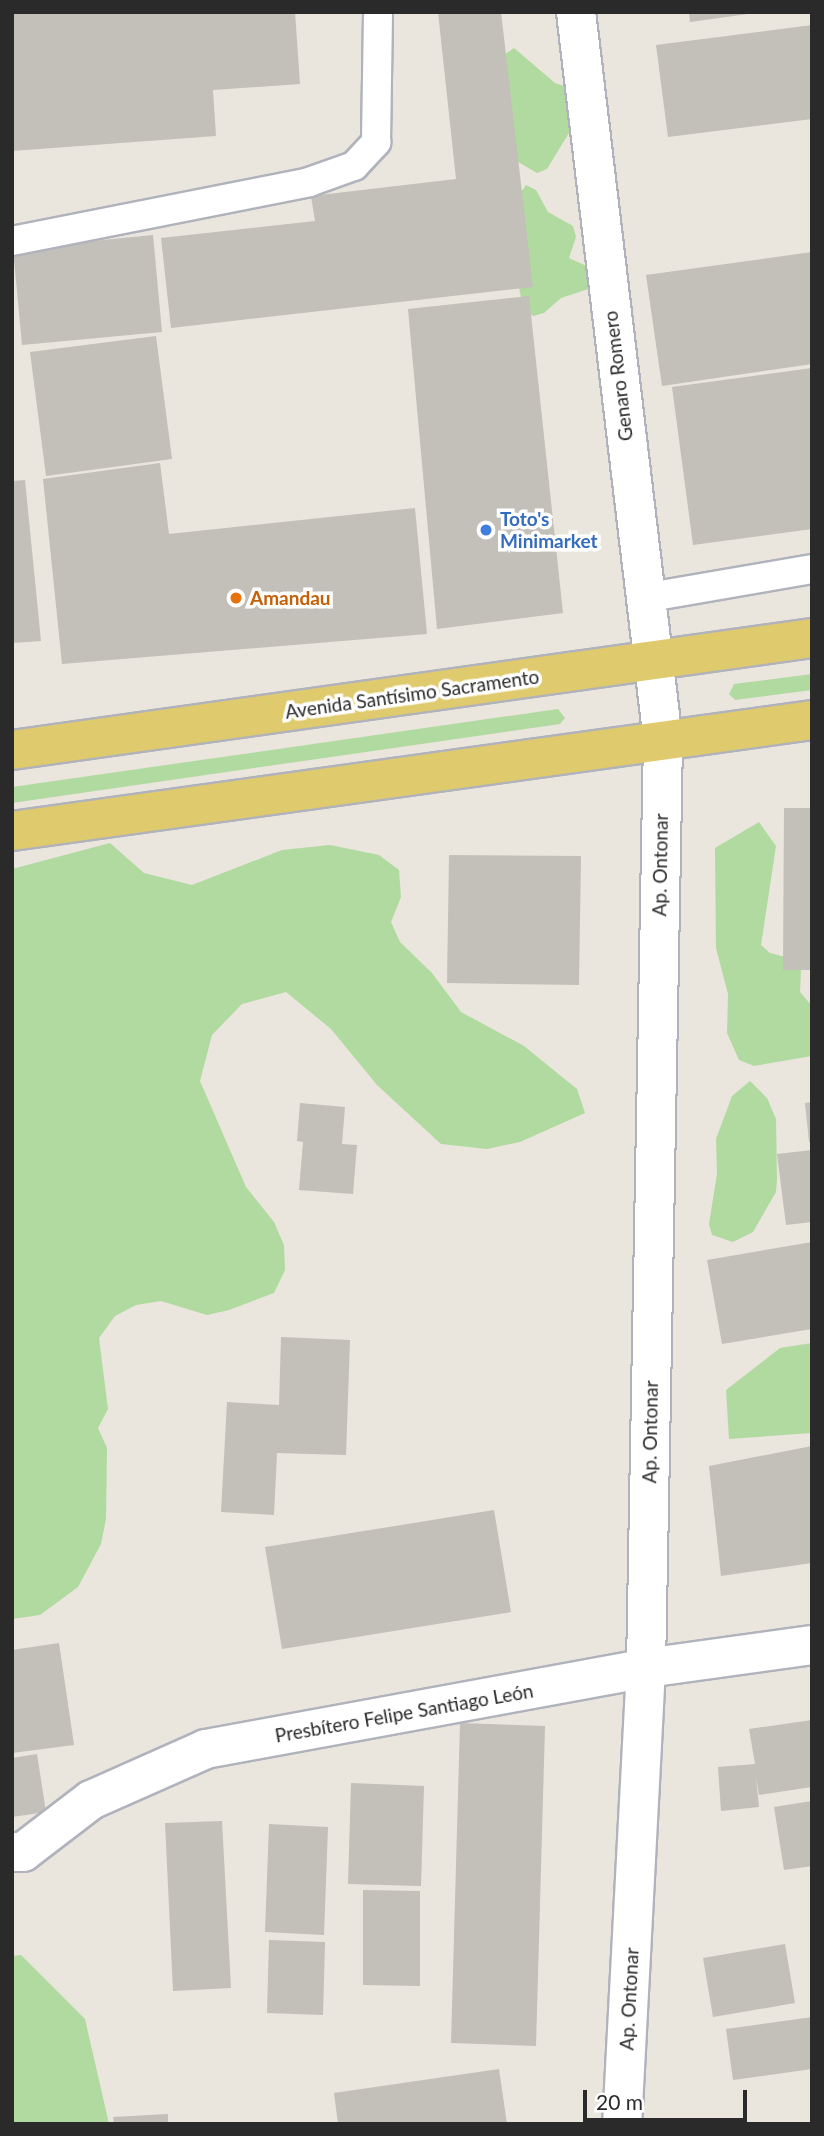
<!DOCTYPE html>
<html>
<head>
<meta charset="utf-8">
<style>
	body { margin:0 }
	#map { position:relative; width:824px; height:2136px; overflow:hidden; background:#eae5dd; font-family:Lato,sans-serif }
	div>[style] { position:absolute }
	.green>* { inset:0; background:#b1daa0 }
	.building>* { inset:0; background:#c3bfb9 }
	.roads { filter:drop-shadow(2px 0 #b1b3bc) drop-shadow(-2px 0 #b1b3bc) drop-shadow(0 2px #b1b3bc) drop-shadow(0 -2px #b1b3bc) }
	.service>* { height:28px; margin:-14px; padding:0 14px; transform-origin:14px; border-radius:14px; background:#fff }
	.minor>* { height:38px; margin:-19px; padding:0 19px; transform-origin:19px; border-radius:19px; background:#fff }
	.primary>* { height:38px; margin:-19px; padding:0 19px; transform-origin:19px; border-radius:19px; background:#dfca6d }
	.dots>* { width:19px; height:19px; translate:-50% -50%; box-sizing:border-box; border:4px solid #fff; border-radius:50% }
	span { translate:-50% -50%; white-space:nowrap; text-align:center; line-height:1.15; -webkit-text-stroke:7px #fff; paint-order:stroke }
	.street-label { font-size:19px; color:#2a2a2a }
	.shop-label { font-size:19px; color:#366cbe; font-weight:700 }
	.left { translate:0 -50%; text-align:left }
	.food-label { font-size:19px; color:#c56008; font-weight:700 }
	.frame { position:absolute; inset:0; border:14px solid #2a2a2a; pointer-events:none }
	.scale { position:absolute; left:583px; top:2090px; width:164px; height:32px; box-sizing:border-box; border:4px solid #2a2a2a; border-top:0; padding-left:9px; font-size:21px; line-height:24px; white-space:nowrap; color:#2a2a2a; -webkit-text-stroke:5px #fff; paint-order:stroke }
</style>
</head>
<body>
<div id="map">
	<div class="green">
		<div style="clip-path:polygon(514px 48px,555px 83px,576px 90px,575px 123px,547px 169px,537px 173px,513px 159px,504px 55px)"></div>
		<div style="clip-path:polygon(526px 185px,536px 190px,548px 212px,573px 226px,576px 237px,569px 258px,591px 268px,588px 289px,561px 298px,544px 313px,533px 316px,523px 308px,516px 271px,513px 204px)"></div>
		<div style="clip-path:polygon(812px 674px,812px 690px,735px 700px,729px 694px,734px 684px)"></div>
		<div style="clip-path:polygon(558px 709px,565px 718px,560px 724px,12px 803px,12px 787px)"></div>
		<div style="clip-path:polygon(759px 822px,776px 846px,761px 945px,770px 953px,793px 959px,801px 969px,800px 992px,812px 1006px,812px 1056px,754px 1066px,739px 1060px,727px 1033px,728px 994px,716px 948px,715px 848px)"></div>
		<div style="clip-path:polygon(110px 843px,144px 873px,192px 885px,282px 850px,330px 845px,379px 855px,399px 870px,401px 897px,391px 922px,400px 942px,432px 973px,461px 1012px,524px 1046px,577px 1089px,585px 1113px,520px 1142px,487px 1149px,441px 1144px,377px 1085px,331px 1029px,286px 992px,242px 1004px,212px 1035px,200px 1081px,246px 1187px,274px 1222px,284px 1245px,285px 1270px,274px 1293px,229px 1310px,207px 1315px,161px 1301px,136px 1305px,115px 1316px,99px 1338px,108px 1409px,98px 1428px,107px 1448px,106px 1519px,101px 1544px,78px 1587px,40px 1615px,12px 1619px,12px 869px)"></div>
		<div style="clip-path:polygon(750px 1081px,767px 1098px,776px 1119px,777px 1179px,776px 1192px,753px 1232px,733px 1242px,712px 1235px,709px 1224px,717px 1174px,716px 1139px,732px 1096px)"></div>
		<div style="clip-path:polygon(812px 1343px,812px 1433px,729px 1439px,726px 1390px,780px 1348px)"></div>
		<div style="clip-path:polygon(21px 1955px,85px 2019px,109px 2124px,12px 2124px,12px 1956px)"></div>
	</div>
	<div class="building">
		<div style="clip-path:polygon(12px 12px,295px 12px,300px 84px,213px 90px,216px 136px,12px 151px)"></div>
		<div style="clip-path:polygon(438px 12px,501px 12px,533px 287px,171px 328px,161px 238px,315px 221px,311px 196px,456px 179px)"></div>
		<div style="clip-path:polygon(689px 12px,748px 12px,748px 14px,690px 22px)"></div>
		<div style="clip-path:polygon(812px 25px,812px 119px,668px 137px,656px 45px)"></div>
		<div style="clip-path:polygon(153px 235px,162px 332px,22px 345px,13px 249px)"></div>
		<div style="clip-path:polygon(812px 252px,812px 364px,662px 386px,646px 275px)"></div>
		<div style="clip-path:polygon(529px 296px,563px 613px,437px 629px,408px 309px)"></div>
		<div style="clip-path:polygon(156px 336px,172px 459px,46px 476px,30px 352px)"></div>
		<div style="clip-path:polygon(812px 368px,812px 529px,693px 545px,672px 387px)"></div>
		<div style="clip-path:polygon(160px 463px,169px 534px,415px 508px,427px 634px,62px 664px,43px 479px)"></div>
		<div style="clip-path:polygon(25px 480px,41px 641px,12px 643px,12px 481px)"></div>
		<div style="clip-path:polygon(784px 808px,812px 808px,812px 970px,783px 970px)"></div>
		<div style="clip-path:polygon(449px 855px,581px 856px,579px 985px,447px 983px)"></div>
		<div style="clip-path:polygon(812px 1102px,812px 1142px,809px 1142px,805px 1103px)"></div>
		<div style="clip-path:polygon(300px 1103px,345px 1107px,342px 1144px,357px 1145px,353px 1194px,299px 1190px,303px 1142px,297px 1141px)"></div>
		<div style="clip-path:polygon(812px 1150px,812px 1222px,786px 1225px,777px 1154px)"></div>
		<div style="clip-path:polygon(812px 1242px,812px 1329px,722px 1344px,707px 1260px)"></div>
		<div style="clip-path:polygon(281px 1337px,350px 1340px,346px 1455px,277px 1453px,274px 1515px,221px 1512px,227px 1402px,279px 1405px)"></div>
		<div style="clip-path:polygon(812px 1446px,812px 1563px,721px 1576px,709px 1466px)"></div>
		<div style="clip-path:polygon(494px 1510px,511px 1612px,282px 1649px,265px 1547px)"></div>
		<div style="clip-path:polygon(59px 1643px,74px 1745px,12px 1753px,12px 1650px)"></div>
		<div style="clip-path:polygon(812px 1720px,812px 1787px,759px 1795px,756px 1777px,759px 1807px,721px 1811px,718px 1767px,755px 1764px,749px 1729px)"></div>
		<div style="clip-path:polygon(460px 1723px,545px 1726px,536px 2046px,451px 2043px)"></div>
		<div style="clip-path:polygon(37px 1754px,46px 1812px,12px 1817px,12px 1758px)"></div>
		<div style="clip-path:polygon(351px 1783px,424px 1786px,421px 1886px,348px 1884px)"></div>
		<div style="clip-path:polygon(812px 1801px,812px 1866px,784px 1870px,774px 1807px)"></div>
		<div style="clip-path:polygon(222px 1821px,231px 1988px,173px 1991px,165px 1823px)"></div>
		<div style="clip-path:polygon(269px 1824px,328px 1827px,324px 1935px,265px 1932px)"></div>
		<div style="clip-path:polygon(363px 1890px,420px 1891px,420px 1986px,363px 1985px)"></div>
		<div style="clip-path:polygon(269px 1940px,325px 1942px,323px 2015px,267px 2013px)"></div>
		<div style="clip-path:polygon(785px 1944px,795px 2003px,713px 2017px,703px 1958px)"></div>
		<div style="clip-path:polygon(812px 2017px,812px 2069px,733px 2080px,726px 2029px)"></div>
		<div style="clip-path:polygon(499px 2069px,507px 2124px,338px 2124px,334px 2093px)"></div>
		<div style="clip-path:polygon(168px 2114px,168px 2124px,114px 2124px,113px 2117px)"></div>
	</div>
	<div class="roads">
		<div class="service">
			<div style="left:12px;top:241px;width:303px;rotate:-11.2deg"></div>
			<div style="left:309px;top:182px;width:48px;rotate:-19.6deg"></div>
			<div style="left:354px;top:166px;width:33px;rotate:-47deg"></div>
			<div style="left:376px;top:142px;width:130px;rotate:-89.1deg"></div>
			<div style="left:644px;top:598px;width:170px;rotate:-9.8deg"></div>
		</div>
		<div class="minor">
			<div style="left:576px;top:12px;width:733px;rotate:83.19deg"></div>
			<div style="left:663px;top:740px;width:928px;rotate:91.05deg"></div>
			<div style="left:646px;top:1668px;width:457px;rotate:93deg"></div>
			<div style="left:12px;top:1852px;width:11px"></div>
			<div style="left:23px;top:1852px;width:86px;rotate:-37.4deg"></div>
			<div style="left:91px;top:1800px;width:126px;rotate:-23.9deg"></div>
			<div style="left:206px;top:1749px;width:447px;rotate:-10.4deg"></div>
			<div style="left:646px;top:1668px;width:168px;rotate:-7.9deg"></div>
		</div>
		<div class="primary">
			<div style="left:12px;top:750px;width:808px;rotate:-7.97deg"></div>
			<div style="left:12px;top:831px;width:808px;rotate:-7.9deg"></div>
		</div>
	</div>
	<div class="dots">
		<div style="left:486px;top:530px;background:#3f7fe0"></div>
		<div style="left:236px;top:598px;background:#e8710a"></div>
	</div>
	<div class="street-label">
		<span style="left:618px;top:376px;rotate:-97deg">Genaro Romero</span>
		<span style="left:412px;top:694px;rotate:-8deg">Avenida Santísimo Sacramento</span>
		<span style="left:660px;top:865px;rotate:-89deg">Ap. Ontonar</span>
		<span style="left:650px;top:1432px;rotate:-89deg">Ap. Ontonar</span>
		<span style="left:404px;top:1713px;rotate:-10deg">Presbítero Felipe Santiago León</span>
		<span style="left:629px;top:1999px;rotate:-87deg">Ap. Ontonar</span>
	</div>
	<div class="shop-label">
		<span class="left" style="left:500px;top:530px">Toto's<br>Minimarket</span>
	</div>
	<div class="food-label">
		<span class="left" style="left:250px;top:598px">Amandau</span>
	</div>
	<div class="frame"></div>
	<div class="scale">20 m</div>
</div>
</body>
</html>
